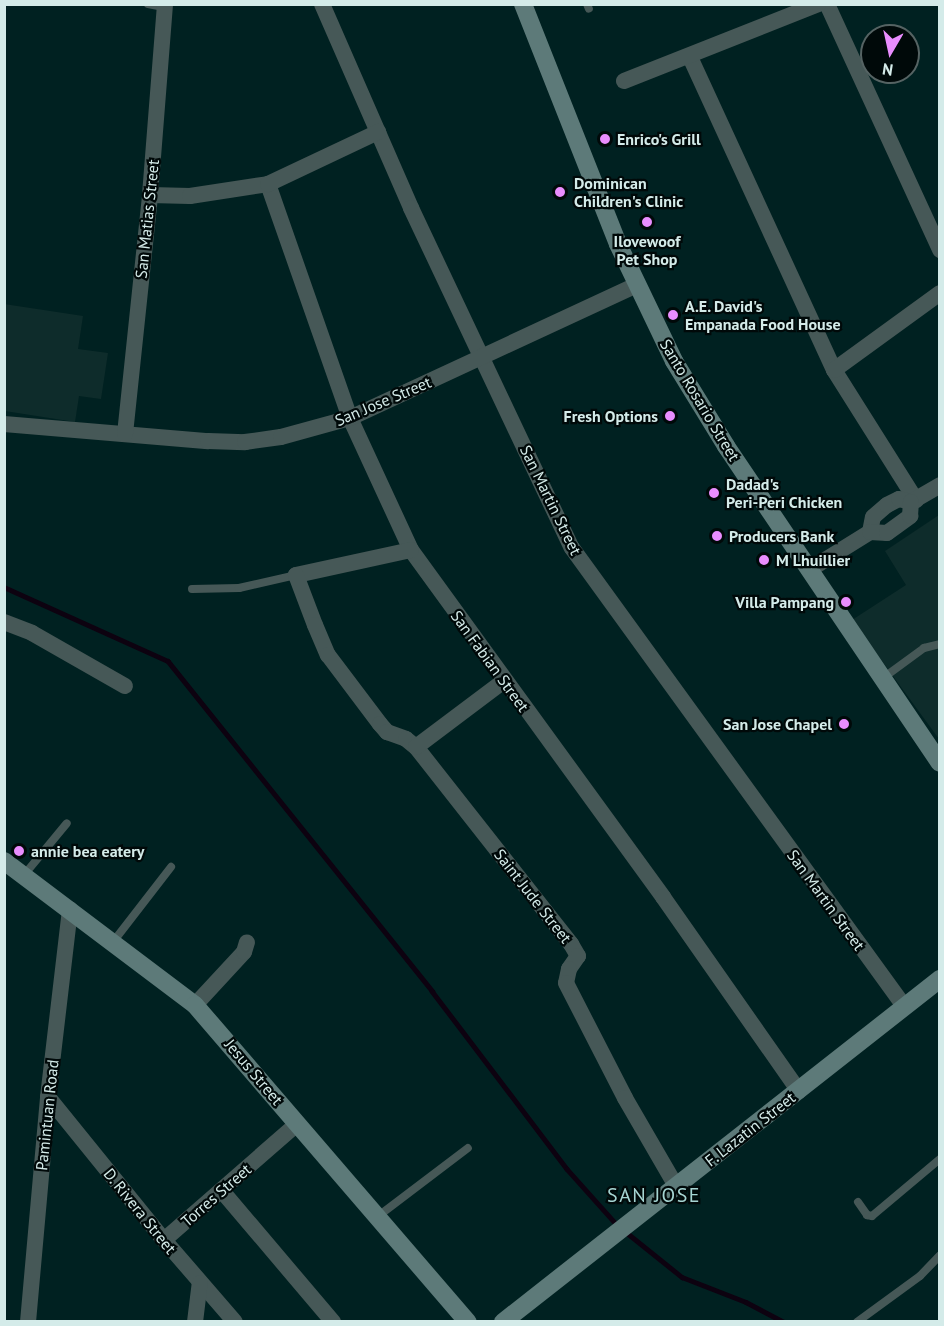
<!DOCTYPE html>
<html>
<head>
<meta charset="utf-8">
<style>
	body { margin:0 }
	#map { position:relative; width:944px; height:1326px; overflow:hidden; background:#002121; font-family:"PT Sans",sans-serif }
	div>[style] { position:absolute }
	.built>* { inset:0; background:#0e2c2b }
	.stream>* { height:4.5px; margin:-2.25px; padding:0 2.25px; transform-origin:2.25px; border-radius:2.25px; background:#0d0210 }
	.lane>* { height:8px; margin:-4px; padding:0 4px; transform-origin:4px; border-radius:4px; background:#465857 }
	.street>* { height:16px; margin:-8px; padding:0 8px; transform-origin:8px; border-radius:8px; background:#465857 }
	.secondary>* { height:18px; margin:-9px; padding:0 9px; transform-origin:9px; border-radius:9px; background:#5d7a79 }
	.dots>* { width:16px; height:16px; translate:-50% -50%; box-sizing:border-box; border:3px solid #000909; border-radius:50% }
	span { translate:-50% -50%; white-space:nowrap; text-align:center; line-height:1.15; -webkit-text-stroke:4.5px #000909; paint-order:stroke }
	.poi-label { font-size:16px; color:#d4ebe9; font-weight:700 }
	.left { translate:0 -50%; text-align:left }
	.right { translate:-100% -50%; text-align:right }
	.street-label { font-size:16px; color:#d4ebe9 }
	.quarter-label { font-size:20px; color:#a5d4d2; letter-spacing:1.5px }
	.frame { position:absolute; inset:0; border:6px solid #d4ebe9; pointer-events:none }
	.north { position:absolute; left:860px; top:24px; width:60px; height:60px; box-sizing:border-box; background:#000909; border:2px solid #556363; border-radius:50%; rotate:189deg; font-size:16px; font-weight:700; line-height:24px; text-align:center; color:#d4ebe9 }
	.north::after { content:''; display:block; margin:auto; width:21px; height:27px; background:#e98dfe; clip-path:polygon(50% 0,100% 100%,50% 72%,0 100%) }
</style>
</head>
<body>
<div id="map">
	<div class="built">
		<div style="clip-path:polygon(4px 304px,83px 316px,78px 349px,108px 353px,101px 399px,79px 396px,75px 422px,5px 411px)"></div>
		<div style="clip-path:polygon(939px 515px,939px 739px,852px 620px,906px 585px,885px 551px)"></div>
	</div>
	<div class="stream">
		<div style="left:4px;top:587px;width:180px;rotate:24.3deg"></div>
		<div style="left:168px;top:661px;width:423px;rotate:51.3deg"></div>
		<div style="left:432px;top:991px;width:223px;rotate:52.8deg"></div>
		<div style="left:567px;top:1169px;width:75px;rotate:48.2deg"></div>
		<div style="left:626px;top:1232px;width:72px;rotate:38.8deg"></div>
		<div style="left:682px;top:1277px;width:69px;rotate:21.3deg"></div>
		<div style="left:746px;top:1302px;width:43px;rotate:27.8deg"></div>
	</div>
	<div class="lane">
		<div style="left:148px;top:4px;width:16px;rotate:11deg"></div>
		<div style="left:587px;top:4px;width:5px;rotate:68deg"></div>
		<div style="left:192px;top:589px;width:47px;rotate:-1.2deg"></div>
		<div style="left:239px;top:588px;width:58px;rotate:-12.8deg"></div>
		<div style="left:883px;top:678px;width:51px;rotate:-36.2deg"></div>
		<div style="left:924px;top:648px;width:16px;rotate:-14deg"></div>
		<div style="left:24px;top:875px;width:67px;rotate:-50.4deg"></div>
		<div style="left:113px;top:942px;width:95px;rotate:-52.3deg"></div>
		<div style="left:858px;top:1202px;width:16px;rotate:55deg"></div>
		<div style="left:867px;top:1215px;width:5px;rotate:11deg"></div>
		<div style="left:872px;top:1216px;width:89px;rotate:-40deg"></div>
		<div style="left:377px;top:1217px;width:114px;rotate:-37.2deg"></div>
		<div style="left:857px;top:1322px;width:78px;rotate:-36.1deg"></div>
		<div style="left:920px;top:1276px;width:29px;rotate:-46deg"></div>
	</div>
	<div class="street">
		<div style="left:322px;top:4px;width:223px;rotate:66.4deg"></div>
		<div style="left:411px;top:208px;width:376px;rotate:64.7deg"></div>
		<div style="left:572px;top:548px;width:566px;rotate:54.06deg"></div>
		<div style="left:827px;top:4px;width:271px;rotate:65.3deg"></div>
		<div style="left:690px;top:57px;width:345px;rotate:65.3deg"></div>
		<div style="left:834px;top:370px;width:154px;rotate:57.8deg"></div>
		<div style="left:624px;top:81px;width:209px;rotate:-21.6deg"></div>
		<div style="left:268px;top:184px;width:248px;rotate:70.7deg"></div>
		<div style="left:350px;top:418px;width:145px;rotate:65.2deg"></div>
		<div style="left:411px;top:550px;width:429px;rotate:54deg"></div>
		<div style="left:663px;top:897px;width:237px;rotate:55deg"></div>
		<div style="left:150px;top:195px;width:40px;rotate:1.4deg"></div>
		<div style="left:190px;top:196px;width:79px;rotate:-8.7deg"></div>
		<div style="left:268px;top:184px;width:122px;rotate:-25.3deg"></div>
		<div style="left:834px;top:370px;width:131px;rotate:-36deg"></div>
		<div style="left:4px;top:424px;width:205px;rotate:4.8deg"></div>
		<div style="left:208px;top:441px;width:37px;rotate:2deg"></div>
		<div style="left:245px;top:442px;width:36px;rotate:-8deg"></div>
		<div style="left:281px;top:437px;width:72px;rotate:-15.4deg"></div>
		<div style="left:350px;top:418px;width:315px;rotate:-24.9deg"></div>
		<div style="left:125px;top:434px;width:240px;rotate:-84deg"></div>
		<div style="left:150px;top:195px;width:192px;rotate:-85.5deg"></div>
		<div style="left:870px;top:532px;width:15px;rotate:-79deg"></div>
		<div style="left:873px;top:517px;width:18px;rotate:-41deg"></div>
		<div style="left:887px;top:505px;width:13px;rotate:-27deg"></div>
		<div style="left:899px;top:499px;width:12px;rotate:14deg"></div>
		<div style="left:911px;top:502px;width:34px;rotate:-30deg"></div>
		<div style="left:411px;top:550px;width:118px;rotate:167.7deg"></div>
		<div style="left:296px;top:575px;width:53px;rotate:69.2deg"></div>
		<div style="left:315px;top:625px;width:33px;rotate:67deg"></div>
		<div style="left:328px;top:655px;width:86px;rotate:53deg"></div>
		<div style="left:380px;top:724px;width:11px;rotate:49deg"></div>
		<div style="left:387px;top:732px;width:20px;rotate:20deg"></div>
		<div style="left:406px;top:739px;width:13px;rotate:39deg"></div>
		<div style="left:416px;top:747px;width:251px;rotate:51.8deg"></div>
		<div style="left:571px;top:944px;width:14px;rotate:60deg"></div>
		<div style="left:578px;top:956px;width:16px;rotate:125deg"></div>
		<div style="left:569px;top:969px;width:14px;rotate:102deg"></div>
		<div style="left:566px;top:983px;width:129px;rotate:62.8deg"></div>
		<div style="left:625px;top:1098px;width:102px;rotate:59.9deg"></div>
		<div style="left:809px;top:570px;width:72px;rotate:-31.9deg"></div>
		<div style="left:870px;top:532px;width:17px;rotate:3deg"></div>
		<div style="left:887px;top:533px;width:29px;rotate:-36deg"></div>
		<div style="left:910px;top:516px;width:14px;rotate:-86deg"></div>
		<div style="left:4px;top:622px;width:30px;rotate:21deg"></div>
		<div style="left:32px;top:633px;width:107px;rotate:29.7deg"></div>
		<div style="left:416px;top:747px;width:110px;rotate:-36.9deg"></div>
		<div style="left:195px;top:1005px;width:72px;rotate:-47.2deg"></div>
		<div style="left:244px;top:952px;width:10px;rotate:-73deg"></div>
		<div style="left:48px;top:1097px;width:184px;rotate:51deg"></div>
		<div style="left:164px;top:1240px;width:108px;rotate:49.1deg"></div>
		<div style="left:222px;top:1191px;width:172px;rotate:49.7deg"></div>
		<div style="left:164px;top:1240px;width:176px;rotate:-41.1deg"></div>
		<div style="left:28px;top:1322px;width:226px;rotate:-84.9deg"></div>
		<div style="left:48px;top:1097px;width:189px;rotate:-83.3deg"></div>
		<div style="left:195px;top:1322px;width:39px;rotate:-83deg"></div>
	</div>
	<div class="secondary">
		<div style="left:523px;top:4px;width:258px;rotate:68.4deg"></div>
		<div style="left:618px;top:244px;width:130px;rotate:64.4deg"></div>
		<div style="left:674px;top:361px;width:100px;rotate:58.5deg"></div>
		<div style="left:726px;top:446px;width:382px;rotate:56deg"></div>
		<div style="left:4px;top:861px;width:239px;rotate:37deg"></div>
		<div style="left:195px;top:1005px;width:418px;rotate:49.3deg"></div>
		<div style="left:503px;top:1322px;width:556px;rotate:-38.13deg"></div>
	</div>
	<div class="dots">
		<div style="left:605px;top:139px;background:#e98dfe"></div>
		<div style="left:560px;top:192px;background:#e98dfe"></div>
		<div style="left:647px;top:222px;background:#e98dfe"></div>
		<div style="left:673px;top:315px;background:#e98dfe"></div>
		<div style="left:670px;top:416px;background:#e98dfe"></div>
		<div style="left:714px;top:493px;background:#e98dfe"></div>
		<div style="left:717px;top:536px;background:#e98dfe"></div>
		<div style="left:764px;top:560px;background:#e98dfe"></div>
		<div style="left:846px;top:602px;background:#e98dfe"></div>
		<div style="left:844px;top:724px;background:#e98dfe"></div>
		<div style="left:19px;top:851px;background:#e98dfe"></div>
	</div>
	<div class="poi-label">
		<span class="left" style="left:617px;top:139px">Enrico's Grill</span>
		<span class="left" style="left:574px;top:192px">Dominican<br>Children's Clinic</span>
		<span style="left:647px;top:250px">Ilovewoof<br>Pet Shop</span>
		<span class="left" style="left:685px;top:315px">A.E. David's<br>Empanada Food House</span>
		<span class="right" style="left:658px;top:416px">Fresh Options</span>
		<span class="left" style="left:726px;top:493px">Dadad's<br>Peri-Peri Chicken</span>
		<span class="left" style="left:729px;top:536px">Producers Bank</span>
		<span class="left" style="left:776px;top:560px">M Lhuillier</span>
		<span class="right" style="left:834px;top:602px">Villa Pampang</span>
		<span class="right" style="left:832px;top:724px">San Jose Chapel</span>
		<span class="left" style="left:31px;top:851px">annie bea eatery</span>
	</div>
	<div class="street-label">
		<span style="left:147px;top:219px;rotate:-84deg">San Matias Street</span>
		<span style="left:700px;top:400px;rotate:59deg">Santo Rosario Street</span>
		<span style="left:383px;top:401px;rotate:-23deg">San Jose Street</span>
		<span style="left:551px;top:500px;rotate:64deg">San Martin Street</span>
		<span style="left:490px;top:661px;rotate:54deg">San Fabian Street</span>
		<span style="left:533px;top:896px;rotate:52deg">Saint Jude Street</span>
		<span style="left:826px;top:900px;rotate:54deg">San Martin Street</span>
		<span style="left:254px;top:1072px;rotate:50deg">Jesus Street</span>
		<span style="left:47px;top:1115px;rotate:-84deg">Pamintuan Road</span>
		<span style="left:750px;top:1129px;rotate:-38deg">F. Lazatin Street</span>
		<span style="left:216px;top:1195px;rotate:-41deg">Torres Street</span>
		<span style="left:140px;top:1211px;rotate:51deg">D. Rivera Street</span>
	</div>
	<div class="quarter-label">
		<span style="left:654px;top:1195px">SAN JOSE</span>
	</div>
	<div class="frame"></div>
	<div class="north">N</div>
</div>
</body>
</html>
